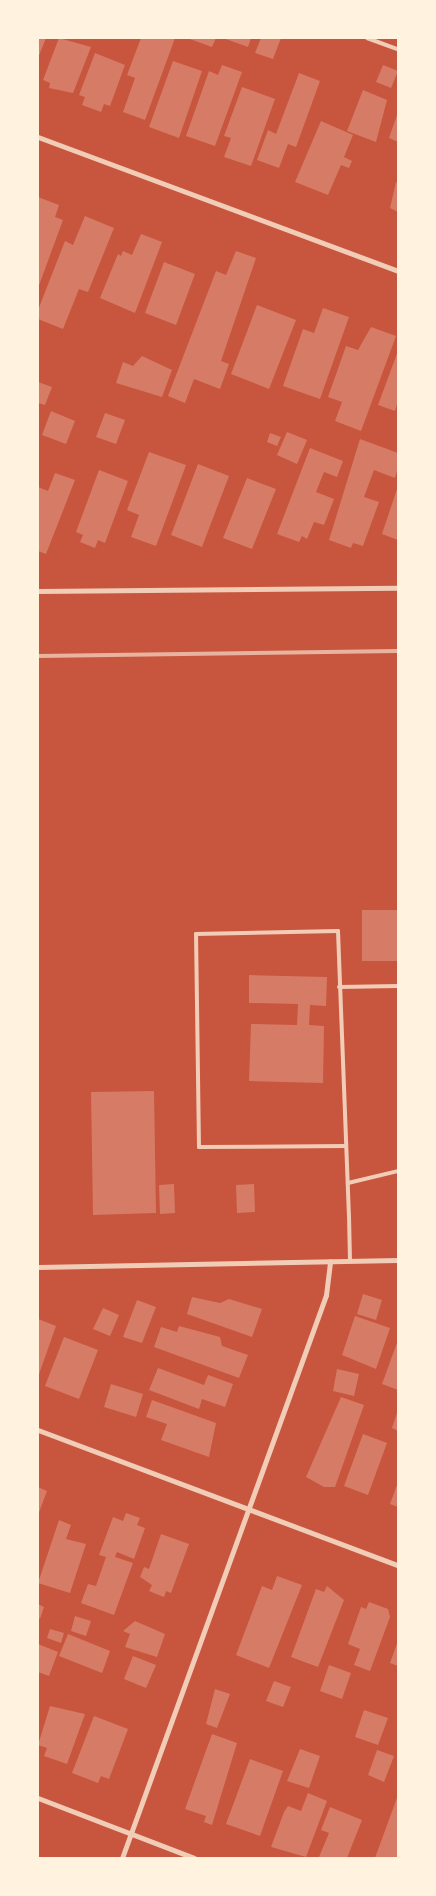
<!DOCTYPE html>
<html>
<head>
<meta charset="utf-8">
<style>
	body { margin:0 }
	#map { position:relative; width:436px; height:1896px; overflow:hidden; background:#c8553d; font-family:"DejaVu Sans",sans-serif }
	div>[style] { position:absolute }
	.building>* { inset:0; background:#d67c66 }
	.service>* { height:4px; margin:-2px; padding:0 2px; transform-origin:2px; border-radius:2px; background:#f1ccb7 }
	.minor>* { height:5px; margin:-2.5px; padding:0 2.5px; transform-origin:2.5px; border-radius:2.5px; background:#f1ccb7 }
	.rail>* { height:4px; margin:-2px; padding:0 2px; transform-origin:2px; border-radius:2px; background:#e9b49f }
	span { translate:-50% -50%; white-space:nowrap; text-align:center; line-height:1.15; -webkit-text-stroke:4px #fff3e0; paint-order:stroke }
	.frame { position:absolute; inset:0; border:39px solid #fff3e0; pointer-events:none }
</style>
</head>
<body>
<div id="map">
	<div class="building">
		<div style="clip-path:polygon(38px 38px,46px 38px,38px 58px)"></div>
		<div style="clip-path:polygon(59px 38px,91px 47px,73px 93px,49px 88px,50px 83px,43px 80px)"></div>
		<div style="clip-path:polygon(141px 38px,175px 38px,145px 120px,123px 112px,135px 78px,127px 75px)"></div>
		<div style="clip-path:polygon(187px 38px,216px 38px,212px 47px)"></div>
		<div style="clip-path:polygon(223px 38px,251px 38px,248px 47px)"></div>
		<div style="clip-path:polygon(261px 38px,281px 38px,273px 59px,255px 53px)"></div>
		<div style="clip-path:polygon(95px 53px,125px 65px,110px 106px,104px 104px,101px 112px,82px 105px,85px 97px,79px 95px)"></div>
		<div style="clip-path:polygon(173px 61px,202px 71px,179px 138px,149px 127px)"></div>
		<div style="clip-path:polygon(222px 65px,242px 72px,215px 146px,186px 136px,209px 71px,218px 75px)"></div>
		<div style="clip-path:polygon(383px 65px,398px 71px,391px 88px,376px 82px)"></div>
		<div style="clip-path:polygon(299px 73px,320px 81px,296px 147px,288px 144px,279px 168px,257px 160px,268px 130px,276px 134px)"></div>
		<div style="clip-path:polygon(242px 87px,275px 99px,251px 166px,224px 157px,231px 138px,224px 136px)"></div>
		<div style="clip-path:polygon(363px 90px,387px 100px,376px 142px,347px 131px)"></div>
		<div style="clip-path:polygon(398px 112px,398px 142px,389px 138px)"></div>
		<div style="clip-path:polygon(321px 121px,353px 135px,344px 157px,352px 161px,349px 168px,341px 165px,328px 195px,295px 182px)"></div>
		<div style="clip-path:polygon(396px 182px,398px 183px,398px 212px,390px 208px)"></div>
		<div style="clip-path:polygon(38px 197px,59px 205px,55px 217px,63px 220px,38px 288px)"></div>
		<div style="clip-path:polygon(85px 216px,114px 228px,88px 292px,79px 289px,63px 329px,38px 319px,38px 310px,65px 241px,73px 245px)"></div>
		<div style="clip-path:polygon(141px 234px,162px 242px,135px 313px,100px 298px,118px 254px,121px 256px,123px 251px,132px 255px)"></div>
		<div style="clip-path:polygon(236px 251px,256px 258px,221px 361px,229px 364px,220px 389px,194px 379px,185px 403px,168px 396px,216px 271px,226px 275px)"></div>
		<div style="clip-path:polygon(164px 262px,195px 274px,176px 325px,145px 313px)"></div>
		<div style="clip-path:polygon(257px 305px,296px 320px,269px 389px,231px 374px)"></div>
		<div style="clip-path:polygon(323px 308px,349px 317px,320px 399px,283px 386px,303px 329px,314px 333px)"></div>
		<div style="clip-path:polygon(371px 327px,396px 336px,361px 431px,335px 421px,342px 402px,328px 397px,346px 346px,358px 350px)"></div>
		<div style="clip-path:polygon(398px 351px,398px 401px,395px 411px,378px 405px)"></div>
		<div style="clip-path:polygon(142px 356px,172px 370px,162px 397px,116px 383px,123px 362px,133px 366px)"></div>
		<div style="clip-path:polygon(38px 382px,52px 387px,45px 405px,38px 403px)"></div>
		<div style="clip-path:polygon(51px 411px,75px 421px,66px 444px,42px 435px)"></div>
		<div style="clip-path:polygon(105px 413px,125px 420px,116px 444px,96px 437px)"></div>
		<div style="clip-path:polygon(287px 432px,307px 440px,297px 464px,277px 455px)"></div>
		<div style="clip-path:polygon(270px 433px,281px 437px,277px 446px,267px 442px)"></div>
		<div style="clip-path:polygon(360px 439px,398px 453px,398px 467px,395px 478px,374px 470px,364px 497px,379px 502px,363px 546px,353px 543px,351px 548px,329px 540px)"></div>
		<div style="clip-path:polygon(310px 448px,343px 461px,337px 477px,324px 472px,316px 492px,334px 499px,324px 525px,314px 522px,307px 539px,302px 536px,299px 542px,277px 534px)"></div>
		<div style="clip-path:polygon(149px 452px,186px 465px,156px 546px,131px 537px,139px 515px,127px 510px)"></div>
		<div style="clip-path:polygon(198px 464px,229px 476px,202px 547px,171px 535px)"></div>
		<div style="clip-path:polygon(99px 470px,128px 481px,105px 543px,98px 540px,95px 548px,80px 542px,83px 535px,76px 532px)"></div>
		<div style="clip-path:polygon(55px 473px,75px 480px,46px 554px,38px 551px,38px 487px,48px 491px)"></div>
		<div style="clip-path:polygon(247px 478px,276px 489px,252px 549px,223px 538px)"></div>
		<div style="clip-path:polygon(398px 486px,398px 540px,382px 534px)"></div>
		<div style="clip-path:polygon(362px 910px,398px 910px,398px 961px,362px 961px)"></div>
		<div style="clip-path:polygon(249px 975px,327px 977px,326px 1006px,310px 1005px,309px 1025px,324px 1026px,323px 1083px,249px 1081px,251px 1024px,297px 1025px,298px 1004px,249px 1003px)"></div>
		<div style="clip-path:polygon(154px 1091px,156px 1213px,93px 1215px,91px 1092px)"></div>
		<div style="clip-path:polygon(174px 1184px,175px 1213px,160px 1214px,159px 1185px)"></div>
		<div style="clip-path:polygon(254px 1184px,255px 1212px,237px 1213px,236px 1185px)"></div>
		<div style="clip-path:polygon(363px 1294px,382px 1300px,376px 1320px,357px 1314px)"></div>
		<div style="clip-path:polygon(192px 1297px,220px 1303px,229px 1299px,262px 1309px,252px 1337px,187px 1314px)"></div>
		<div style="clip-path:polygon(137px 1300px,156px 1307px,142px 1343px,123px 1337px)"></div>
		<div style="clip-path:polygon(103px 1308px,119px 1315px,110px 1336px,93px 1329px)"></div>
		<div style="clip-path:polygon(355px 1316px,390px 1328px,376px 1369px,342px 1355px)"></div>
		<div style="clip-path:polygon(38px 1319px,56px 1326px,38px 1377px)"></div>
		<div style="clip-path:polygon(179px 1326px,220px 1337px,222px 1346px,248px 1355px,239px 1378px,154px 1347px,161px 1327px,177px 1332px)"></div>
		<div style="clip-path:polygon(64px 1337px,98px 1350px,79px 1399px,45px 1386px)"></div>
		<div style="clip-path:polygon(398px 1340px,398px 1390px,382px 1384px)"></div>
		<div style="clip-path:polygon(158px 1368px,204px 1385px,208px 1375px,233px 1384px,225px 1407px,202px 1399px,199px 1409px,149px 1390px)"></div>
		<div style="clip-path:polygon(337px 1369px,359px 1374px,354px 1396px,333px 1391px)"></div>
		<div style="clip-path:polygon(111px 1384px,143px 1394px,136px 1417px,104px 1407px)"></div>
		<div style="clip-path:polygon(341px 1397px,364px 1405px,335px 1487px,324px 1487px,306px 1477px)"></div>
		<div style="clip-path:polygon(152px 1400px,216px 1423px,209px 1457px,161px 1440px,167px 1424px,146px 1417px)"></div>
		<div style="clip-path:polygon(398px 1410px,398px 1431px,392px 1428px)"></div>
		<div style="clip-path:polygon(363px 1434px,387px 1443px,368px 1495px,344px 1486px)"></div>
		<div style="clip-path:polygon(398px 1482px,398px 1507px,390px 1504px)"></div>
		<div style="clip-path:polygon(38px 1487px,47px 1491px,38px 1515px)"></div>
		<div style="clip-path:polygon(126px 1513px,140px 1518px,137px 1525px,145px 1528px,134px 1559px,117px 1552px,115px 1557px,133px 1563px,114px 1615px,81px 1603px,88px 1584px,96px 1586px,106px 1557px,99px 1555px,113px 1517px,123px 1521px)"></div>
		<div style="clip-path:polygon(59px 1520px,71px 1525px,66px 1539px,86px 1544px,70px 1593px,38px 1583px)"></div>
		<div style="clip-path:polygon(161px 1534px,189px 1544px,171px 1593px,166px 1591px,164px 1597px,149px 1591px,152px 1585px,140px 1577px,144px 1567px,149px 1569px)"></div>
		<div style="clip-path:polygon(277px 1576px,302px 1585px,269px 1668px,236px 1655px,262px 1586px,272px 1590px)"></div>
		<div style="clip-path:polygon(327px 1586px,344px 1600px,318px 1667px,291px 1657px,316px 1589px,324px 1592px)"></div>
		<div style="clip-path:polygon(369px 1602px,388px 1609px,390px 1617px,370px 1671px,354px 1665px,360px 1649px,348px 1644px,361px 1607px,366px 1609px)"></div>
		<div style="clip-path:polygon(38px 1604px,44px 1607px,40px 1619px,38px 1617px)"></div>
		<div style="clip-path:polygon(75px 1616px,91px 1621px,86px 1636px,71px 1631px)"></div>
		<div style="clip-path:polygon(135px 1621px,165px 1634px,157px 1657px,125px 1647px,130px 1634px,123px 1631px)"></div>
		<div style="clip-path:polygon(50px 1629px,64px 1633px,61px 1643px,47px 1638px)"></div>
		<div style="clip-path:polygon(68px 1634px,110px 1651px,102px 1673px,59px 1656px)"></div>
		<div style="clip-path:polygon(398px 1641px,398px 1666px,390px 1663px)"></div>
		<div style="clip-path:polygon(38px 1644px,58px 1652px,49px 1676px,38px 1672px)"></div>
		<div style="clip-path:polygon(133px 1656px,156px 1665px,146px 1688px,124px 1679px)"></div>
		<div style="clip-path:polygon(329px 1665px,351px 1673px,342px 1699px,320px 1691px)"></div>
		<div style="clip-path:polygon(274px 1681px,291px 1687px,283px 1707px,266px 1701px)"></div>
		<div style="clip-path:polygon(215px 1689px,230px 1694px,217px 1728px,206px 1724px)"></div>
		<div style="clip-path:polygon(50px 1706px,85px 1714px,67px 1764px,44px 1756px,47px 1748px,38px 1745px)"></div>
		<div style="clip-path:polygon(364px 1710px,388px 1718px,378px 1745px,355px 1737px)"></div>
		<div style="clip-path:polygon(94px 1716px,128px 1729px,109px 1779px,101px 1776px,98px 1783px,72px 1773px)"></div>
		<div style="clip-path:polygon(212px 1734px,237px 1743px,212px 1825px,204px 1822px,206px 1816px,185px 1809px)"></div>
		<div style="clip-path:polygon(300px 1749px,320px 1756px,309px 1788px,287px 1781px)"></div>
		<div style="clip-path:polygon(377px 1750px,394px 1756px,384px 1782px,368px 1775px)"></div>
		<div style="clip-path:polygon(250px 1759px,283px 1771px,260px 1836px,226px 1824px)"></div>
		<div style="clip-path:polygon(308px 1793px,327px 1801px,306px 1857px,271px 1847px,284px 1812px,288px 1806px,301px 1811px)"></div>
		<div style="clip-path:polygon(398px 1795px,398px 1858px,375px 1858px)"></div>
		<div style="clip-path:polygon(330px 1807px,362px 1820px,347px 1858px,319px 1857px,329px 1833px,321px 1830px)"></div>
	</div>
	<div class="service">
		<div style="left:367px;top:38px;width:33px;rotate:20deg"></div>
		<div style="left:339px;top:987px;width:59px;rotate:-1deg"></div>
		<div style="left:346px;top:1146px;width:147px;rotate:179.6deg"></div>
		<div style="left:199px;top:1147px;width:213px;rotate:-90.8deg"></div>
		<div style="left:196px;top:934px;width:142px;rotate:-1.2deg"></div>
		<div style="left:338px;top:931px;width:285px;rotate:87.8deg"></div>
		<div style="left:349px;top:1216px;width:45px;rotate:88.7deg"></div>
		<div style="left:348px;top:1183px;width:51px;rotate:-13.5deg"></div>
	</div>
	<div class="minor">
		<div style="left:38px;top:137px;width:384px;rotate:20.4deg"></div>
		<div style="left:38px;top:591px;width:360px;rotate:-0.5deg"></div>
		<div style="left:38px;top:1267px;width:360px;rotate:-1.1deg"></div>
		<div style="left:38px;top:1430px;width:384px;rotate:20.6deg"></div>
		<div style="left:38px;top:1798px;width:167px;rotate:21deg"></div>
		<div style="left:122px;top:1858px;width:599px;rotate:-70.08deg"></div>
		<div style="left:326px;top:1295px;width:34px;rotate:-83deg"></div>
	</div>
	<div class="rail">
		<div style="left:38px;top:656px;width:360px;rotate:-0.8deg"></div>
	</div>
	<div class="frame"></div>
</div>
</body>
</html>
